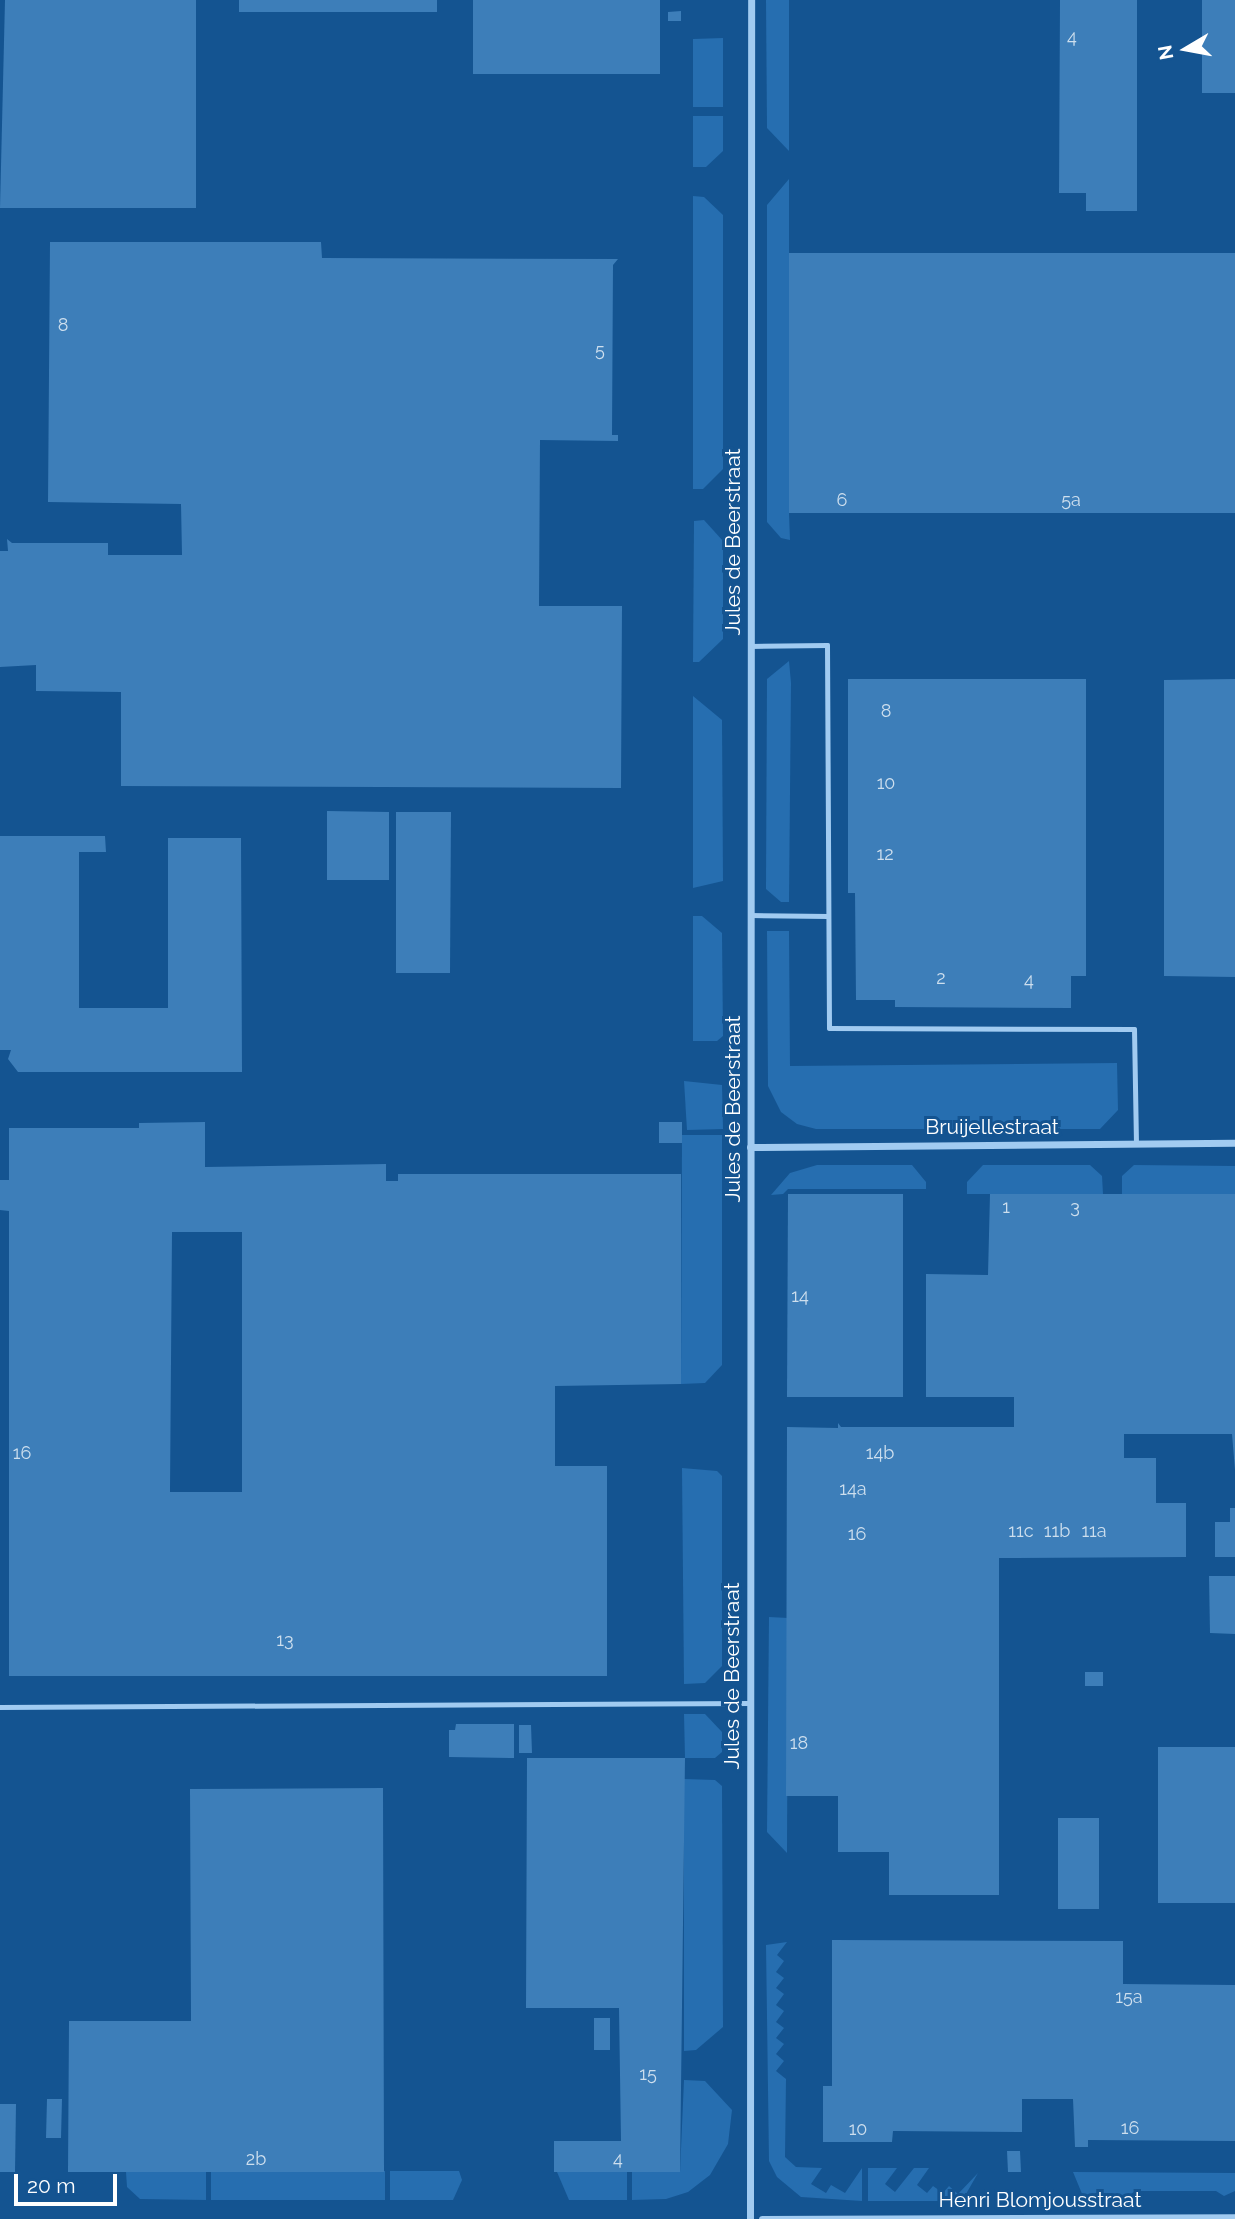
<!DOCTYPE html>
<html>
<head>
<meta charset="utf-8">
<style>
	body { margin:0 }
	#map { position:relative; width:1235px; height:2219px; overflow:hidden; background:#145491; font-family:Raleway,sans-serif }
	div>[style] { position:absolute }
	.green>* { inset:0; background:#266eb0 }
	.building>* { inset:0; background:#3d7eb9 }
	.lane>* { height:5px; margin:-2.5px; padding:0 2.5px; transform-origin:2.5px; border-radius:2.5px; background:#a1cbf1 }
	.street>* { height:7px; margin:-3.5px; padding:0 3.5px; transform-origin:3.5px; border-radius:3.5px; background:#a1cbf1 }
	span { translate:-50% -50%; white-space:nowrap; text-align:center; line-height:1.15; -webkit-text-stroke:6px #145491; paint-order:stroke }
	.number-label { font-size:18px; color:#cedfee }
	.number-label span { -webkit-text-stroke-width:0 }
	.street-label { font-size:21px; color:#fff }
	.north { position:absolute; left:1151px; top:14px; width:70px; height:70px; -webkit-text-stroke:5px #145491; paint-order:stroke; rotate:260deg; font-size:19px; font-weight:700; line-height:28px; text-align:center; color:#fff }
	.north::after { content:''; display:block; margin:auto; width:24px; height:32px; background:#fff; clip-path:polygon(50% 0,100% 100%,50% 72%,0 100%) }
	.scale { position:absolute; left:14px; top:2174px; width:103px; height:32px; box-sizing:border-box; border:4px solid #fff; border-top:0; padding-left:9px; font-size:21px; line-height:24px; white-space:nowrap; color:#fff; -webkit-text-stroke:5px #145491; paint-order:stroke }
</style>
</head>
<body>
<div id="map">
	<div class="green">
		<div style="clip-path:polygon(766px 0,789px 0,789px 151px,767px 128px)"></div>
		<div style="clip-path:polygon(723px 38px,723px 107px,693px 107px,693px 39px)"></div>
		<div style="clip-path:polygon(693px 116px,723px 116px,723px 151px,706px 167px,693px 167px)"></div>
		<div style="clip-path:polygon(789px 179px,789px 513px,790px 540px,781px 538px,767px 522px,767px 205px)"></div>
		<div style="clip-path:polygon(693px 196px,704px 197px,723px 215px,723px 469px,703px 489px,693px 489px)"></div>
		<div style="clip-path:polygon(704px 520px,723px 541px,723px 639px,699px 662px,693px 662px,694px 521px)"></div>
		<div style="clip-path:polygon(789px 661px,791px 683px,789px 902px,781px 902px,766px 889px,767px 679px)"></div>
		<div style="clip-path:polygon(693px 696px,722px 720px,723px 881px,693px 888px)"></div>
		<div style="clip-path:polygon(693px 916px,702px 916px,722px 933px,723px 1036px,717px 1041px,693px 1041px)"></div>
		<div style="clip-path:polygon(767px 931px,789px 931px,790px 1066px,1117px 1063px,1118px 1110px,1100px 1129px,816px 1129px,797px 1124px,781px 1112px,768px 1086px)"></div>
		<div style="clip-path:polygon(684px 1081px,722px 1085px,723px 1129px,687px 1130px)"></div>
		<div style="clip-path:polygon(682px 1135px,722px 1135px,722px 1365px,705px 1383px,681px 1384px)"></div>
		<div style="clip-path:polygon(817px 1165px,912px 1165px,926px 1182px,926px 1189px,788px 1189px,783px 1194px,771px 1195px,790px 1173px)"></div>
		<div style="clip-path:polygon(983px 1165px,1090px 1165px,1102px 1176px,1103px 1194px,967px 1194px,967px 1182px)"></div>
		<div style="clip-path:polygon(1134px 1165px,1235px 1166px,1235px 1194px,1122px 1194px,1122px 1176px)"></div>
		<div style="clip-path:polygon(682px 1468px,717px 1471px,722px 1476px,722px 1666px,705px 1683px,684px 1684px)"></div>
		<div style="clip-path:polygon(769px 1617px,788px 1618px,787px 1853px,767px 1832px)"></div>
		<div style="clip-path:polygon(684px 1714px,705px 1714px,722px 1732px,722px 1752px,715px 1758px,685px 1758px)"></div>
		<div style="clip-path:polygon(684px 1779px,715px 1780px,722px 1786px,723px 2027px,696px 2050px,684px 2051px)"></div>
		<div style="clip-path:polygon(787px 1942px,777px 1955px,784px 1961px,776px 1972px,784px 1978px,776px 1988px,784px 1994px,776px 2005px,784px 2011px,776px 2022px,784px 2028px,776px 2038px,784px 2044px,776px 2054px,784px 2061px,776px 2071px,786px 2079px,785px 2157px,796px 2167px,822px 2168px,811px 2184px,826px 2193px,831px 2185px,845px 2193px,862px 2168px,862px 2201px,801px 2197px,777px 2177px,769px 2161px,766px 1945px)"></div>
		<div style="clip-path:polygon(684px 2080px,705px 2081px,732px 2110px,728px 2144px,710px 2175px,688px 2192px,666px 2199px,632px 2200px,632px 2172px,680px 2172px)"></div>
		<div style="clip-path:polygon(868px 2168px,897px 2168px,885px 2184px,895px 2192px,914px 2168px,929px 2168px,917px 2185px,927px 2193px,933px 2186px,943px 2193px,949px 2186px,958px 2194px,978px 2173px,962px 2201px,868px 2201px)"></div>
		<div style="clip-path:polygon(385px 2171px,385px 2200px,211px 2200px,211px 2172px)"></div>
		<div style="clip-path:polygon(390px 2171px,459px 2171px,462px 2180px,453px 2200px,390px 2200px)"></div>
		<div style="clip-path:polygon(126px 2172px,206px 2172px,206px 2200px,140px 2199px,127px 2187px)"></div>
		<div style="clip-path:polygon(557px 2172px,627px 2172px,627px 2200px,569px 2200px)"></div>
		<div style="clip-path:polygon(1073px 2172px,1235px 2173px,1235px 2191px,1224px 2196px,1216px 2191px,1135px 2191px,1122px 2201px,1085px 2201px)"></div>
	</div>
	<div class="building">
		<div style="clip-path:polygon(5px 0,196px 0,196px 208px,0 208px)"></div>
		<div style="clip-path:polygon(239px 0,437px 0,437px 12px,239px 12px)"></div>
		<div style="clip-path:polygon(473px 0,660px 0,660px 74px,473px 74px)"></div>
		<div style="clip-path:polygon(1060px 0,1137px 0,1137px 211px,1086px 211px,1086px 193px,1059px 193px)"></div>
		<div style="clip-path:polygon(1202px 0,1235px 0,1235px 93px,1202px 93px)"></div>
		<div style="clip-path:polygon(681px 11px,681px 21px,668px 21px,668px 12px)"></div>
		<div style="clip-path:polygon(50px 242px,321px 242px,322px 258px,618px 259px,613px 265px,612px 435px,618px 435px,618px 441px,540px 440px,539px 606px,622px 606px,621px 788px,121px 786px,121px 692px,36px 691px,36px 665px,0 667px,0 551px,8px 551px,7px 539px,12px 543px,108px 543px,108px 555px,182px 555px,181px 504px,48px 502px)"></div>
		<div style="clip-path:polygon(789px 253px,1235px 253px,1235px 513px,789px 513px)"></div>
		<div style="clip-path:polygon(848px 679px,1086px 679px,1086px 976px,1071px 976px,1071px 1008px,895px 1007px,895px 1000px,856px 1000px,855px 893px,848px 893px)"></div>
		<div style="clip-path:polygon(1235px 679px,1235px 977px,1164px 976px,1164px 680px)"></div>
		<div style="clip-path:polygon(327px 811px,389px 812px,389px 880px,327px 880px)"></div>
		<div style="clip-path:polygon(396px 812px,451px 812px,450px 973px,396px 973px)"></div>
		<div style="clip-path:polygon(0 836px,105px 836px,106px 852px,79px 852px,79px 1008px,168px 1008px,168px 838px,241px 838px,242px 1072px,18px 1072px,8px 1059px,11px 1050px,0 1050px)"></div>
		<div style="clip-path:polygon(evenodd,205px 1122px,205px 1167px,386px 1164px,386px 1181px,398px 1181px,398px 1174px,681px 1174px,681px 1384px,555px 1386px,555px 1466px,607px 1466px,607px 1676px,9px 1676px,9px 1211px,0 1210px,0 1180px,9px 1180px,9px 1128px,139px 1128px,139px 1123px,205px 1122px,172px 1232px,242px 1232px,242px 1492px,170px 1492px,172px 1232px)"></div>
		<div style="clip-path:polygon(659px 1122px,682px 1122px,682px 1143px,659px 1143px)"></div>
		<div style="clip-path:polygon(788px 1194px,903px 1194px,903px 1397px,787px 1397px)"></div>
		<div style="clip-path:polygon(990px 1194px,1235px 1194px,1235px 1470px,1232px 1434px,1124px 1434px,1124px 1458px,1156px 1458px,1156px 1503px,1186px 1503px,1186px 1557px,999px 1558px,999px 1895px,889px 1895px,889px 1852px,838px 1852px,838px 1796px,786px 1796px,787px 1427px,838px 1428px,838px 1423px,841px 1427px,1014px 1427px,1014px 1397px,926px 1397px,926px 1274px,988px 1275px)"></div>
		<div style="clip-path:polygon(1230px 1508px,1235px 1508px,1235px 1557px,1215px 1557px,1215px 1522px,1230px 1522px)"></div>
		<div style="clip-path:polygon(1209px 1576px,1235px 1576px,1235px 1634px,1210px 1633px)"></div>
		<div style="clip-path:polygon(1085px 1672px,1103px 1672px,1103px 1686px,1085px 1686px)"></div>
		<div style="clip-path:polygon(456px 1724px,514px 1724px,514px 1758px,449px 1757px,449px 1730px,455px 1730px)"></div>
		<div style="clip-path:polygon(519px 1725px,531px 1725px,532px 1753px,519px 1753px)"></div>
		<div style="clip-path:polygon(1158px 1747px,1235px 1747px,1235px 1903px,1158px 1903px)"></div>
		<div style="clip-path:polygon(527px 1758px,685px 1758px,680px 2172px,554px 2172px,554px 2141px,621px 2141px,619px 2008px,526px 2008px)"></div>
		<div style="clip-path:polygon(383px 1788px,384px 2172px,68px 2172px,69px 2021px,191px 2021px,190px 1789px)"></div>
		<div style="clip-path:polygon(1058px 1818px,1099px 1818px,1099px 1909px,1058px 1909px)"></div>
		<div style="clip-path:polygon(832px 1940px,1123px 1941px,1123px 1984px,1235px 1985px,1235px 2141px,1088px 2140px,1088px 2147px,1075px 2147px,1073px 2099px,1022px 2099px,1022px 2132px,893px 2131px,892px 2142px,823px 2142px,823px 2086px,832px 2086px)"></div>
		<div style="clip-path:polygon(594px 2018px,610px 2018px,610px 2050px,594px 2050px)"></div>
		<div style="clip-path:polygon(47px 2099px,62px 2099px,61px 2138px,46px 2138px)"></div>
		<div style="clip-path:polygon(0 2104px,16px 2104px,15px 2172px,0 2172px)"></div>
		<div style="clip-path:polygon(1007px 2151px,1020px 2151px,1021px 2172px,1008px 2172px)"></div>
	</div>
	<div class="lane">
		<div style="left:750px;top:646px;width:77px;rotate:-0.7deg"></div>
		<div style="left:827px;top:645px;width:383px;rotate:89.7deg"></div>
		<div style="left:829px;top:1028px;width:305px;rotate:0.2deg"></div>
		<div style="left:1134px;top:1029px;width:115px;rotate:89deg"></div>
		<div style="left:750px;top:915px;width:78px;rotate:0.7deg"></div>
		<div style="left:0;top:1707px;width:750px;rotate:-0.31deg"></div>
	</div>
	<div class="street">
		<div style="left:750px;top:1147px;width:485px;rotate:-0.5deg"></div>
		<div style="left:750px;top:2219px;width:2219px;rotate:-89.97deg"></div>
		<div style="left:762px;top:2219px;width:473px;rotate:-0.2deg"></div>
	</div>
	<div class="number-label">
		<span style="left:1072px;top:37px">4</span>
		<span style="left:63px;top:325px">8</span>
		<span style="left:600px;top:350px">5</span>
		<span style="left:842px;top:500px">6</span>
		<span style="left:1071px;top:500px">5a</span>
		<span style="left:886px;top:711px">8</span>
		<span style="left:886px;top:783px">10</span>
		<span style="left:885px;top:854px">12</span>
		<span style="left:941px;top:978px">2</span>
		<span style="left:1029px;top:980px">4</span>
		<span style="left:1006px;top:1207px">1</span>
		<span style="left:1075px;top:1207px">3</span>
		<span style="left:800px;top:1296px">14</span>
		<span style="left:22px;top:1453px">16</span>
		<span style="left:880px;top:1453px">14b</span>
		<span style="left:853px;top:1489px">14a</span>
		<span style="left:1021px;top:1531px">11c</span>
		<span style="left:1057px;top:1531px">11b</span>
		<span style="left:1094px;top:1531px">11a</span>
		<span style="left:857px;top:1534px">16</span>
		<span style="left:285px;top:1640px">13</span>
		<span style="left:799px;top:1743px">18</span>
		<span style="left:1129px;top:1997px">15a</span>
		<span style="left:648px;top:2074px">15</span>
		<span style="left:1130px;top:2128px">16</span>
		<span style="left:858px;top:2129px">10</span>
		<span style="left:256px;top:2159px">2b</span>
		<span style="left:618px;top:2159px">4</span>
	</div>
	<div class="street-label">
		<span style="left:733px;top:542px;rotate:-90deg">Jules de Beerstraat</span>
		<span style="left:733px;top:1109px;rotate:-90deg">Jules de Beerstraat</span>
		<span style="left:992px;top:1127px">Bruijellestraat</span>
		<span style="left:732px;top:1676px;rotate:-90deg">Jules de Beerstraat</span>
		<span style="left:1040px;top:2200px">Henri Blomjousstraat</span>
	</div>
	<div class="north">N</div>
	<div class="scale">20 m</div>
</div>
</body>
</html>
